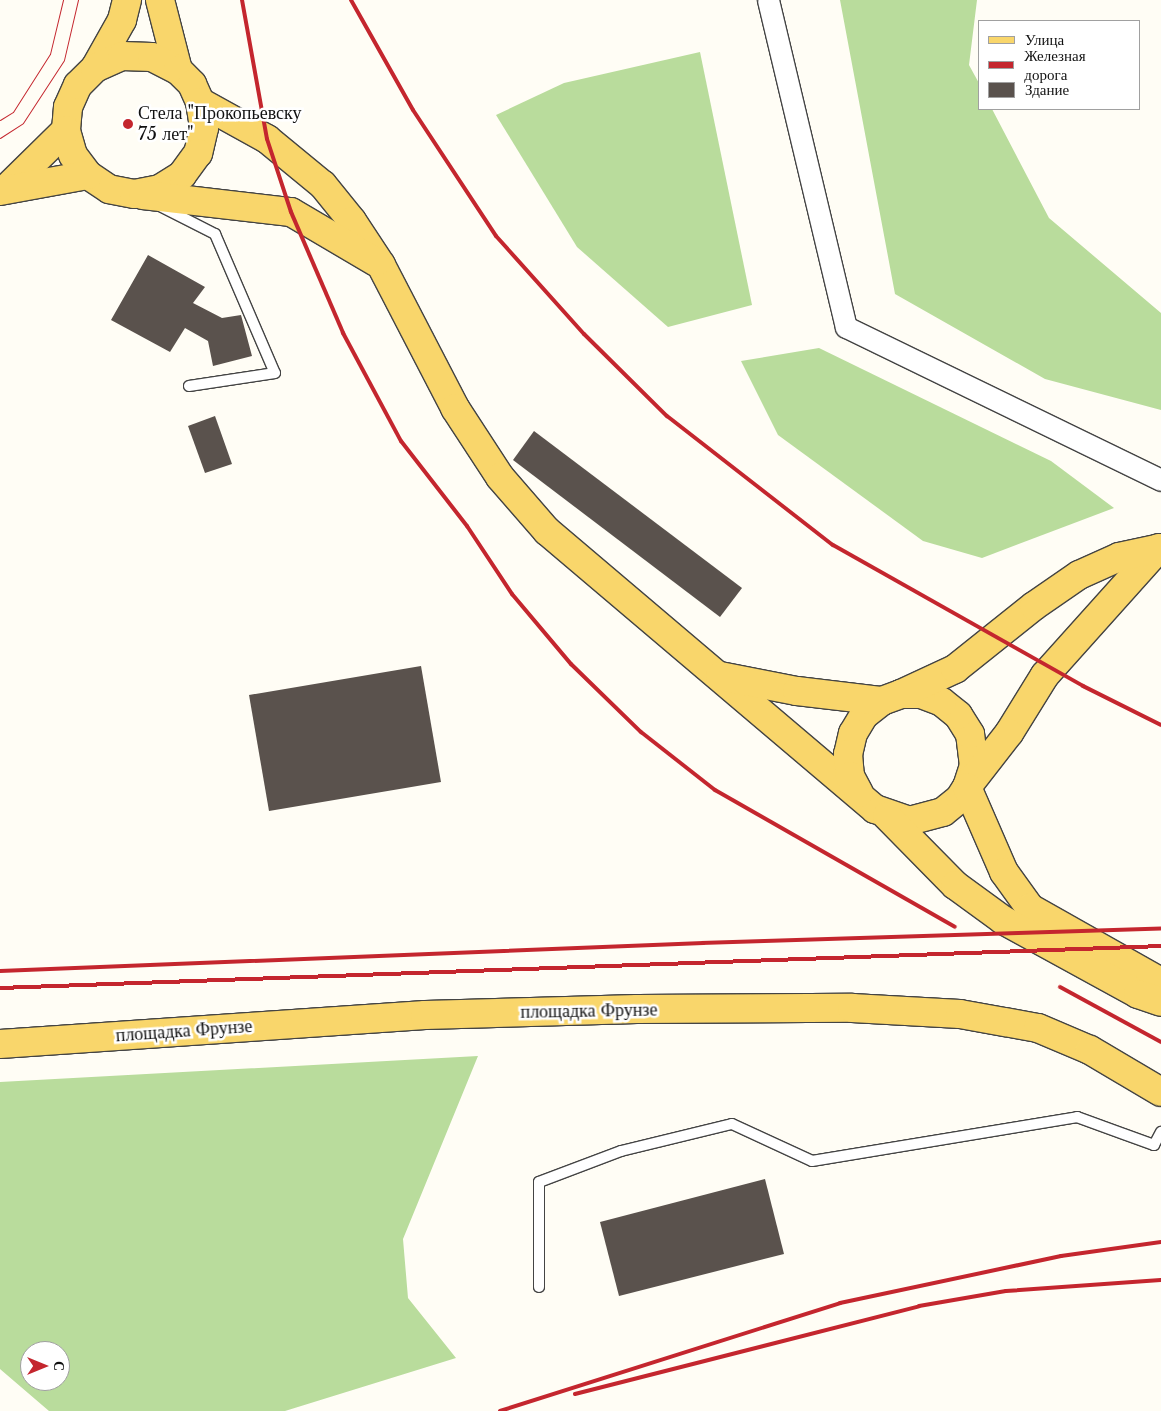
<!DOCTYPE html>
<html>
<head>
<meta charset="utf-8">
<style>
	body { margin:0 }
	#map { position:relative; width:1161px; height:1411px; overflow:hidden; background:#fffdf5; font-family:"Libre Baskerville",serif }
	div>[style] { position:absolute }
	.forest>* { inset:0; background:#b9dc9c }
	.building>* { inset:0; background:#5a524d }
	.roads { filter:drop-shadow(1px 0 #444) drop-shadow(-1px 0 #444) drop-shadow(0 1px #444) drop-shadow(0 -1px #444) }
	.service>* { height:10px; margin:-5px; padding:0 5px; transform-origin:5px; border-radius:5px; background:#fff }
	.minor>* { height:21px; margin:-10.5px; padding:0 10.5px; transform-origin:10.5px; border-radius:10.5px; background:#fff }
	.primary>* { height:28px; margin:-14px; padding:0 14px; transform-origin:14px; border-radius:14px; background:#f9d66b }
	.tram>* { height:1px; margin:-0.5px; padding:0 0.5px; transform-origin:0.5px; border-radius:0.5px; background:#c4262e }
	.rail>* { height:4px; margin:-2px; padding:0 2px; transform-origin:2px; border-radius:2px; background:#c4262e }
	.dots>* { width:14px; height:14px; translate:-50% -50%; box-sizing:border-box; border:2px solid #fff; border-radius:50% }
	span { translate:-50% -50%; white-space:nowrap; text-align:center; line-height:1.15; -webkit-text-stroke:5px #fff; paint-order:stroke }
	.poi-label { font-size:18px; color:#111 }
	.left { translate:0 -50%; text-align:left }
	.street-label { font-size:18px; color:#111 }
	.legend { position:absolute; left:978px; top:20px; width:162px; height:90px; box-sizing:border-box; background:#fff; border:1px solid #a0a0a0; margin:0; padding:6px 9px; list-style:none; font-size:15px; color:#111 }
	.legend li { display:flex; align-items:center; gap:10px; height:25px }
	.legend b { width:25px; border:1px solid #a0a0a0 }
	.north { position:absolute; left:20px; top:1341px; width:50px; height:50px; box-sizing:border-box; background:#fff; border:1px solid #a0a0a0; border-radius:50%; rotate:90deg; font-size:14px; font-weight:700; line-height:20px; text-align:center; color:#111 }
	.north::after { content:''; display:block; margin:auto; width:18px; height:22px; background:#c4262e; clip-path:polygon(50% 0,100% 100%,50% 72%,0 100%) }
</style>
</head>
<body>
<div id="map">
	<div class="forest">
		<div style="clip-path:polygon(840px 0,977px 0,969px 65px,980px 85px,980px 109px,992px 109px,1049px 218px,1161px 313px,1161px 410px,1045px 379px,895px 294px)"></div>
		<div style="clip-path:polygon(700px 52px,752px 305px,668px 327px,577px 247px,496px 115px,564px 83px)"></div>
		<div style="clip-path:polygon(819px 348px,1051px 461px,1114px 508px,982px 558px,923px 541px,778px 435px,741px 361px)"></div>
		<div style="clip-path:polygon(evenodd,478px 1056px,403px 1239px,408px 1298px,456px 1358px,285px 1411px,49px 1411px,0 1369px,0 1082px,478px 1056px,30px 1351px,60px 1351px,60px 1381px,30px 1381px,30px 1351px)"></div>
	</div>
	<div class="building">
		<div style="clip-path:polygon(148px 255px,205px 287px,193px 303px,222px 318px,241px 315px,252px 356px,213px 366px,208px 341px,185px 328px,170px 352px,111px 320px)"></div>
		<div style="clip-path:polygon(215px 416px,232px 464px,205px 473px,188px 426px)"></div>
		<div style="clip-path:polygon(534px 431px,742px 588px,720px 617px,513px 460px)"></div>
		<div style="clip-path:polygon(421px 666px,441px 782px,269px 811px,249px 695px)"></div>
		<div style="clip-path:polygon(765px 1179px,784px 1254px,619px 1296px,600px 1222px)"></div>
	</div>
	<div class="roads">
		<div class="service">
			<div style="left:160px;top:206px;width:62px;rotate:27deg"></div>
			<div style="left:215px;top:234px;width:151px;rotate:66.7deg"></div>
			<div style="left:275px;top:373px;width:87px;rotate:171.4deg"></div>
			<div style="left:539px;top:1287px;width:105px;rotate:-90deg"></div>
			<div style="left:539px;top:1182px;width:88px;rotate:-20.7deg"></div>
			<div style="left:621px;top:1151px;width:114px;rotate:-13.7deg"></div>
			<div style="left:732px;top:1124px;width:88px;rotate:24.8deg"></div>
			<div style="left:812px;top:1161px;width:269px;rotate:-9.4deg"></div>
			<div style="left:1077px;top:1117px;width:82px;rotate:20deg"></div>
			<div style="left:1154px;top:1145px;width:15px;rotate:-62deg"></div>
		</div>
		<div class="minor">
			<div style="left:768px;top:0;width:336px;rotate:76.6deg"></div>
			<div style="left:846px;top:327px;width:350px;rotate:25.9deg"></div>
		</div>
		<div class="primary">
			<div style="left:160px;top:0;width:72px;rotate:75.6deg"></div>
			<div style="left:95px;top:68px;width:55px;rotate:-60.6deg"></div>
			<div style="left:122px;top:20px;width:21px;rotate:-76deg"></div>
			<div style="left:200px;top:102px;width:26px;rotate:81deg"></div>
			<div style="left:204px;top:128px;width:26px;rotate:103deg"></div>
			<div style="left:198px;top:153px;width:27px;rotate:126deg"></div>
			<div style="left:182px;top:175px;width:26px;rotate:148deg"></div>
			<div style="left:160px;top:189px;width:26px;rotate:169deg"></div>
			<div style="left:134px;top:194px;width:25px;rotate:-169deg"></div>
			<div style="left:109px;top:189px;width:25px;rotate:-146deg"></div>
			<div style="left:88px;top:175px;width:25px;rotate:-127deg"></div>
			<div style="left:73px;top:155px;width:26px;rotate:-106deg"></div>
			<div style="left:66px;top:130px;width:23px;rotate:-85deg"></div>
			<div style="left:68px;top:107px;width:24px;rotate:-66deg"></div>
			<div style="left:78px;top:85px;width:24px;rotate:-45deg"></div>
			<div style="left:95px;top:68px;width:30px;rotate:-24deg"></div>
			<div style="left:122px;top:56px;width:30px;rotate:2deg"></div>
			<div style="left:152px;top:57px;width:29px;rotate:27deg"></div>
			<div style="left:178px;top:70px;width:20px;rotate:45deg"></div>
			<div style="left:192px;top:84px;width:20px;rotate:66deg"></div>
			<div style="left:200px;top:102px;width:77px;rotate:28.9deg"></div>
			<div style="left:267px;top:139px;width:72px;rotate:39.4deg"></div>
			<div style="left:323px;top:185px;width:46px;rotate:51.1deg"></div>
			<div style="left:352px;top:221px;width:53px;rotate:56.6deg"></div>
			<div style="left:381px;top:265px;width:161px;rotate:62.6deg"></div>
			<div style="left:455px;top:408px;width:82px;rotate:56.9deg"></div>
			<div style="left:500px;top:477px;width:72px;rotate:49deg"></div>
			<div style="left:547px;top:531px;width:430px;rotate:40.3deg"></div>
			<div style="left:875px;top:809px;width:36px;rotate:19deg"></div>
			<div style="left:909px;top:821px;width:35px;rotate:-15deg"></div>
			<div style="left:943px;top:812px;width:22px;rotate:-39deg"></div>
			<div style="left:960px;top:798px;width:13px;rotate:-58deg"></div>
			<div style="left:967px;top:787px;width:22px;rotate:-72deg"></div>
			<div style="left:974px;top:766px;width:32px;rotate:-97deg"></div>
			<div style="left:970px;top:734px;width:22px;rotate:-122deg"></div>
			<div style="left:958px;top:715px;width:21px;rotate:-141deg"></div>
			<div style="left:942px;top:702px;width:22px;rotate:-159deg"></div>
			<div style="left:921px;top:694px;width:20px;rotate:180deg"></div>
			<div style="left:901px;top:694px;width:20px;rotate:160deg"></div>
			<div style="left:882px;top:701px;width:23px;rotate:142deg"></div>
			<div style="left:864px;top:715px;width:21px;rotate:121deg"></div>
			<div style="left:853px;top:733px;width:22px;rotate:103deg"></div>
			<div style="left:848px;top:754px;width:22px;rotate:85deg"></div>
			<div style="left:850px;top:776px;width:19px;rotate:62deg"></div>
			<div style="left:8px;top:187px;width:81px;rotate:-44.5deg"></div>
			<div style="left:0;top:191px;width:89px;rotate:-10.3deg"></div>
			<div style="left:143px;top:195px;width:149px;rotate:6.6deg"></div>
			<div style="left:291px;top:212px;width:99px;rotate:30.5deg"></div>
			<div style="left:1159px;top:548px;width:171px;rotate:131.9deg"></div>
			<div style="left:1045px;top:675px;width:68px;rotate:121.8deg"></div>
			<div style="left:1009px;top:733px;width:68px;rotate:127.9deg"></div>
			<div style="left:967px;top:787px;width:93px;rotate:66.5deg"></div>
			<div style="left:1004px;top:872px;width:44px;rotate:54.2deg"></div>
			<div style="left:1030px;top:908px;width:150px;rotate:29.5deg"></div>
			<div style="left:720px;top:676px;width:78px;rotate:11deg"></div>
			<div style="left:797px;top:691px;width:86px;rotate:6.7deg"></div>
			<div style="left:901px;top:694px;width:60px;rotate:-24.8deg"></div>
			<div style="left:955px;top:669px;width:101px;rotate:-38.6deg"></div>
			<div style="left:1034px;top:606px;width:55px;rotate:-34.6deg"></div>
			<div style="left:1079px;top:575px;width:44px;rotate:-24.2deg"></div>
			<div style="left:1119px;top:557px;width:43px;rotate:-12.1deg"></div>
			<div style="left:887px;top:816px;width:97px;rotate:45.4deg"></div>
			<div style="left:955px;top:885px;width:59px;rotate:36.1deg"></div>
			<div style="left:1003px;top:920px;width:154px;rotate:28.7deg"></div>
			<div style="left:1138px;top:994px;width:24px;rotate:19deg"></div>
			<div style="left:0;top:1044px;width:426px;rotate:-3.9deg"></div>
			<div style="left:425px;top:1015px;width:212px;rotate:-1.6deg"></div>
			<div style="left:637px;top:1009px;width:215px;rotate:-0.3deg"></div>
			<div style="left:852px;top:1008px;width:108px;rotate:3.2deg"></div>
			<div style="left:960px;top:1014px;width:79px;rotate:10.2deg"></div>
			<div style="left:1038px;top:1028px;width:56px;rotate:22.9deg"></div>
			<div style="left:1090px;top:1050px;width:82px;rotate:30.6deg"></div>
		</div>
	</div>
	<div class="tram">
		<div style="left:0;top:120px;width:15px;rotate:-32deg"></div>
		<div style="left:13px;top:112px;width:69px;rotate:-57.5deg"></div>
		<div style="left:50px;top:54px;width:56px;rotate:-76.5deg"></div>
		<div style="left:0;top:138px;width:27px;rotate:-33deg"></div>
		<div style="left:23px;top:123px;width:75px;rotate:-56.9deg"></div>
		<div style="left:64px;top:60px;width:62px;rotate:-76.9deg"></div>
	</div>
	<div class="rail">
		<div style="left:242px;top:0;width:141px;rotate:79.8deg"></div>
		<div style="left:267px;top:139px;width:77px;rotate:71.8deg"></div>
		<div style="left:291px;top:212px;width:132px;rotate:66.7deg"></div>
		<div style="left:343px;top:333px;width:123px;rotate:61.8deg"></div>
		<div style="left:401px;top:441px;width:108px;rotate:52.2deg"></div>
		<div style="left:467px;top:526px;width:82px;rotate:56.5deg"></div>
		<div style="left:512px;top:594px;width:92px;rotate:49.9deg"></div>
		<div style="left:571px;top:664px;width:98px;rotate:44.2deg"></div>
		<div style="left:641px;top:732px;width:94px;rotate:38.1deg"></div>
		<div style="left:715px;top:790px;width:276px;rotate:29.7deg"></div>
		<div style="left:351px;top:0;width:126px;rotate:60.6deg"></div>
		<div style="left:413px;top:110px;width:151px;rotate:56.6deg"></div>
		<div style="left:496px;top:236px;width:132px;rotate:48.1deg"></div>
		<div style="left:584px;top:334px;width:117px;rotate:44.7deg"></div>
		<div style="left:667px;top:416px;width:210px;rotate:37.9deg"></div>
		<div style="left:833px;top:545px;width:287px;rotate:29.4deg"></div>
		<div style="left:1083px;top:686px;width:87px;rotate:26.6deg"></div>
		<div style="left:0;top:971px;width:704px;rotate:-2.28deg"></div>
		<div style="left:703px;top:943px;width:458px;rotate:-1.8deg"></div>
		<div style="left:1060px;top:987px;width:115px;rotate:28.6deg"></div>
		<div style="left:0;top:988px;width:1162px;rotate:-2.07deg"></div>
		<div style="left:575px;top:1394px;width:355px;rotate:-14.3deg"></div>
		<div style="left:919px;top:1306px;width:88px;rotate:-9.8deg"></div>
		<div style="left:1006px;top:1291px;width:155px;rotate:-4.1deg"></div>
		<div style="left:500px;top:1411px;width:357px;rotate:-17.6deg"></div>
		<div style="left:840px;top:1303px;width:226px;rotate:-12deg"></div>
		<div style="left:1061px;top:1256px;width:101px;rotate:-8deg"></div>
	</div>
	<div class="dots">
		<div style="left:128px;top:124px;background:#c4262e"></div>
	</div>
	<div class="poi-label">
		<span class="left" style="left:138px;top:124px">Стела "Прокопьевску<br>75 лет"</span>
	</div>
	<div class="street-label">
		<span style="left:589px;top:1011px;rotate:-1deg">площадка Фрунзе</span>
		<span style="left:184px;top:1031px;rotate:-4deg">площадка Фрунзе</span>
	</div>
	<ul class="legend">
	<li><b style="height:6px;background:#f9d66b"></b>Улица</li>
	<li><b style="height:6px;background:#c4262e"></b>Железная дорога</li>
	<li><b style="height:14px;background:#5a524d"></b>Здание</li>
	</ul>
	<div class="north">С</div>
</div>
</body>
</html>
